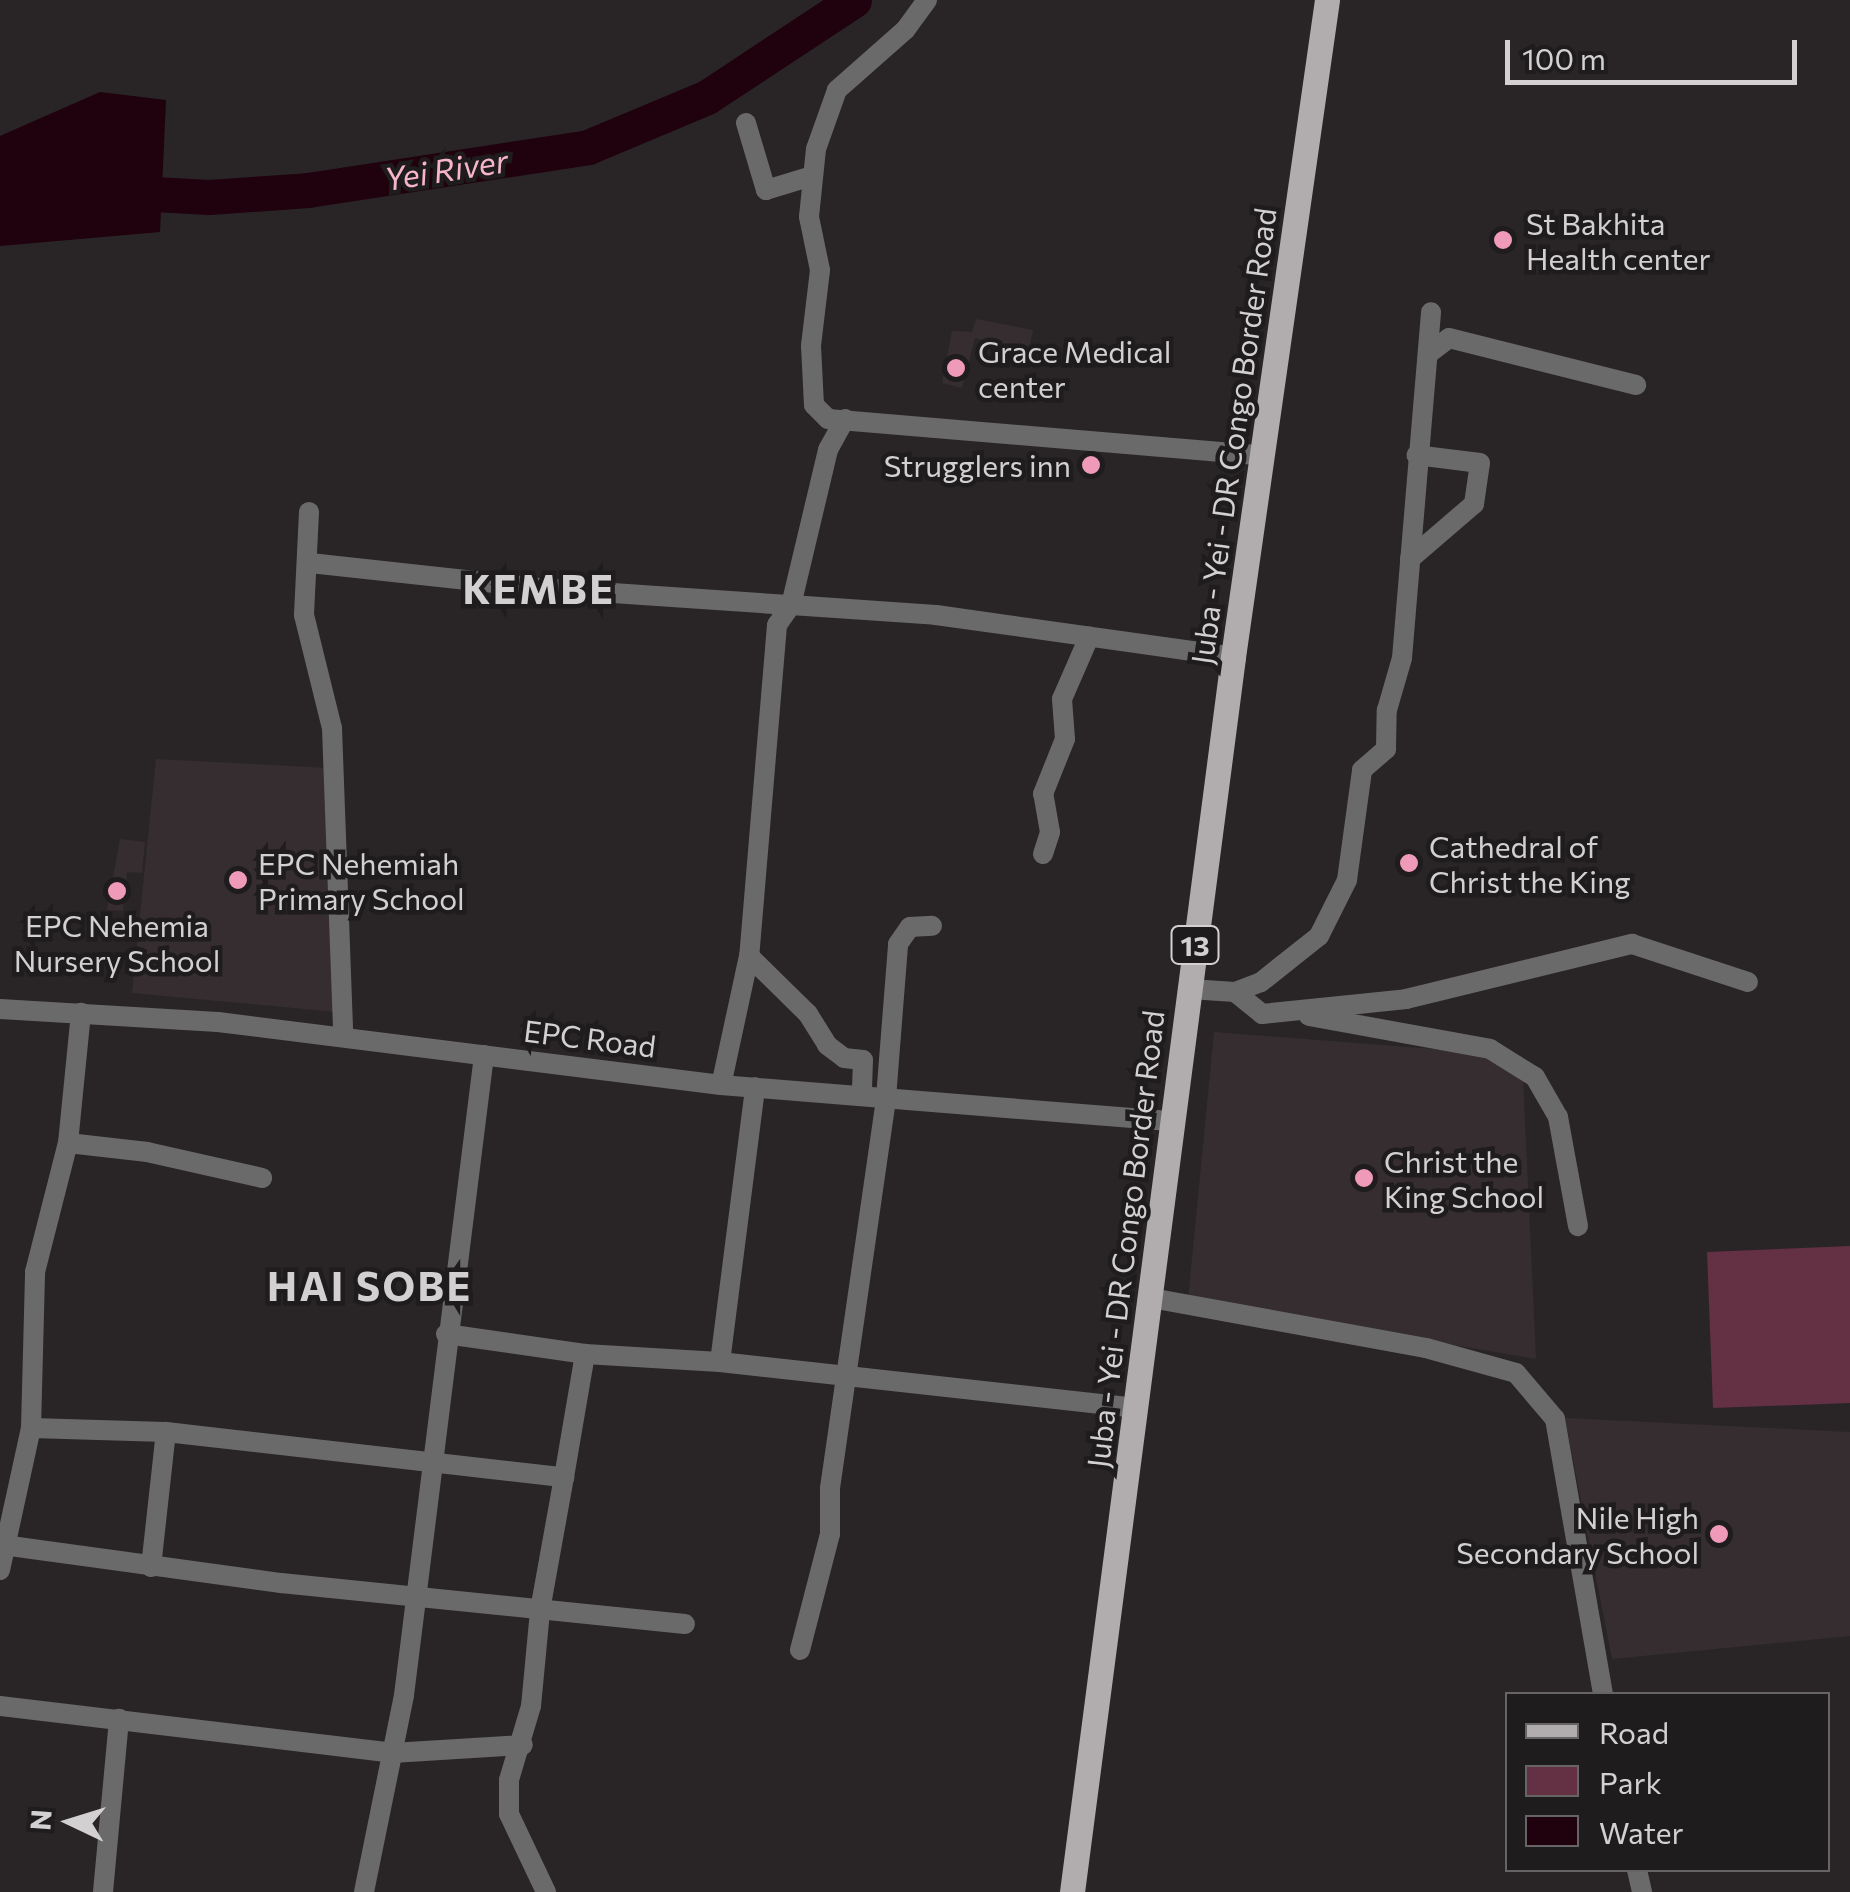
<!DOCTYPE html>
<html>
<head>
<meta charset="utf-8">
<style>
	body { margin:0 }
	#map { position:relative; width:1850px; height:1892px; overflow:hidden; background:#292526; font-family:Commissioner,sans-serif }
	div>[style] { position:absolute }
	.built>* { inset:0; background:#362d30 }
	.green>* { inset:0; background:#633044 }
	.water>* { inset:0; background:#20010e }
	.river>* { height:35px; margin:-17.5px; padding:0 17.5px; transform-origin:17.5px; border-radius:17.5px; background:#20010e }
	.minor>* { height:20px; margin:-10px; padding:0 10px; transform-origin:10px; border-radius:10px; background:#6b6a6a }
	.major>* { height:25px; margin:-12.5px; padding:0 12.5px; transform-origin:12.5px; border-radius:12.5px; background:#b1adae }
	.dots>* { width:28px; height:28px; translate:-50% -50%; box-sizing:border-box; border:5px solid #1f1c1d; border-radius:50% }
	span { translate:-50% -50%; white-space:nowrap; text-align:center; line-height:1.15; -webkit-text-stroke:9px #1f1c1d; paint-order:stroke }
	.shield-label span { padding:2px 8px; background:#1f1c1d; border:2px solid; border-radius:8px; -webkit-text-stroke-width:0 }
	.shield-label { font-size:28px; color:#d3d0d1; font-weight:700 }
	.poi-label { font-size:30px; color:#d3d0d1 }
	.left { translate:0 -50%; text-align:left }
	.right { translate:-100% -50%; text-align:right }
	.street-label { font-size:30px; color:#d3d0d1 }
	.water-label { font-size:32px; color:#f6b5cb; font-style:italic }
	.district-label { font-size:40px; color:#d3d0d1; font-weight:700; letter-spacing:2.5px }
	.legend { position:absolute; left:1505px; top:1692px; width:325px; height:180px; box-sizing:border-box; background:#1f1c1d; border:2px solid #676465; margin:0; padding:12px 18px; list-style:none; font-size:30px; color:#d3d0d1 }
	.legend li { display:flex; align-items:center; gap:20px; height:50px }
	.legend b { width:50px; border:2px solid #676465 }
	.north { position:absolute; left:20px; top:1772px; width:100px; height:100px; -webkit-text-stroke:8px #1f1c1d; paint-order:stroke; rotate:274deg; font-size:28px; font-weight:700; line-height:40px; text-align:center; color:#d3d0d1 }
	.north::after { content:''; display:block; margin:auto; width:35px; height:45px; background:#d3d0d1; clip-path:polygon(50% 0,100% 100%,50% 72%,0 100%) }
	.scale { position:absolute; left:1505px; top:40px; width:292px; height:45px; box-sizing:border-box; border:5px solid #d3d0d1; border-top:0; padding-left:12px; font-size:30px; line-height:35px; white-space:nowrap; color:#d3d0d1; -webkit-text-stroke:8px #1f1c1d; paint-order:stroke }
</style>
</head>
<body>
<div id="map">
	<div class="built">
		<div style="clip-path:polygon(976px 319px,1033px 330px,1028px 353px,975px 338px,962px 388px,942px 383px,952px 331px,972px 332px)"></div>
		<div style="clip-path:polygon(156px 759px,329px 768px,336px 1012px,132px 993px)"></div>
		<div style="clip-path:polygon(120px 839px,145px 842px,142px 873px,127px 872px,123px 911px,107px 910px)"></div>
		<div style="clip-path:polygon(1214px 1032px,1522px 1056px,1536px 1359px,1188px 1300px)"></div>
		<div style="clip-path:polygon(1565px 1418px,1850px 1432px,1850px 1636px,1612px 1659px)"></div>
	</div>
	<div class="green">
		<div style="clip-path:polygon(1850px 1246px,1850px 1403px,1713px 1408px,1707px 1252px)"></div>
	</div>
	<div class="water">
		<div style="clip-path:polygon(100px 92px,166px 100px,160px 232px,0 246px,0 136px)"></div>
	</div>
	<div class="river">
		<div style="left:118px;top:192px;width:91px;rotate:3.1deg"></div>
		<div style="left:209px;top:197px;width:99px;rotate:-4deg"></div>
		<div style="left:308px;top:190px;width:283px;rotate:-8.7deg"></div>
		<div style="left:588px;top:147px;width:129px;rotate:-22.8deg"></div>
		<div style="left:707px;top:97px;width:176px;rotate:-33.4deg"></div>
	</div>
	<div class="minor">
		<div style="left:927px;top:0;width:37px;rotate:126deg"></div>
		<div style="left:905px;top:30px;width:91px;rotate:138.6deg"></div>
		<div style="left:837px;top:90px;width:63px;rotate:109.6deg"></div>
		<div style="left:816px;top:149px;width:68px;rotate:95.9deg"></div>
		<div style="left:809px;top:217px;width:54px;rotate:78.3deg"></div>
		<div style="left:820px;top:270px;width:77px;rotate:96.8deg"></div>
		<div style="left:811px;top:346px;width:59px;rotate:87.1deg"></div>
		<div style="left:814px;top:405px;width:20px;rotate:45deg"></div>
		<div style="left:828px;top:419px;width:433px;rotate:4.8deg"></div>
		<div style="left:746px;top:123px;width:70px;rotate:73.4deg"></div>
		<div style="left:766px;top:190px;width:48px;rotate:-16.9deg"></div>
		<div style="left:1428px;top:354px;width:26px;rotate:-37deg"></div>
		<div style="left:1449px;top:338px;width:193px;rotate:14.1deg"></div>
		<div style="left:845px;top:419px;width:35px;rotate:119deg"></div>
		<div style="left:828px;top:450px;width:159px;rotate:103.4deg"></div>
		<div style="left:791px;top:605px;width:145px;rotate:3.9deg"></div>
		<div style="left:936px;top:615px;width:300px;rotate:8deg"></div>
		<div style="left:309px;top:512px;width:103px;rotate:92.8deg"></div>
		<div style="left:304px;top:615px;width:116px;rotate:76.1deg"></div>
		<div style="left:332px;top:728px;width:306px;rotate:87.9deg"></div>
		<div style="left:1410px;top:559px;width:84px;rotate:-40.7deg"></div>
		<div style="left:1474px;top:504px;width:41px;rotate:-81.7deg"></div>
		<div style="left:1480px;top:463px;width:64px;rotate:-172.9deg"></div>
		<div style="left:310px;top:563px;width:230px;rotate:6.2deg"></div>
		<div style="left:539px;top:588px;width:253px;rotate:3.9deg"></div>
		<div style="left:791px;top:605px;width:24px;rotate:125deg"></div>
		<div style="left:777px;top:625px;width:332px;rotate:94.8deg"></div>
		<div style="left:749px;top:956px;width:132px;rotate:102.2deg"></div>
		<div style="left:1043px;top:854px;width:23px;rotate:-72deg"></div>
		<div style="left:1050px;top:832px;width:39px;rotate:-100deg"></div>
		<div style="left:1043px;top:794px;width:59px;rotate:-68.2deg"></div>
		<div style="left:1065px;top:739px;width:40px;rotate:-94.3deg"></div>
		<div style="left:1062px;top:699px;width:68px;rotate:-66.5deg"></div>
		<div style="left:749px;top:956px;width:83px;rotate:44.5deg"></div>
		<div style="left:808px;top:1014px;width:36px;rotate:58deg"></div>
		<div style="left:827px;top:1045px;width:21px;rotate:37deg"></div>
		<div style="left:844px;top:1058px;width:19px;rotate:6deg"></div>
		<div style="left:863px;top:1060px;width:35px;rotate:92deg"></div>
		<div style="left:1190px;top:989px;width:45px;rotate:3.8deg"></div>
		<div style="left:1235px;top:992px;width:28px;rotate:-21deg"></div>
		<div style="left:1261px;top:982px;width:74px;rotate:-38.4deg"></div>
		<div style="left:1319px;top:936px;width:63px;rotate:-63.4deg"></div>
		<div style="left:1347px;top:880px;width:111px;rotate:-82.2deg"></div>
		<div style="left:1362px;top:770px;width:32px;rotate:-41deg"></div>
		<div style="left:1386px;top:749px;width:39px;rotate:-89deg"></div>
		<div style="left:1387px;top:710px;width:54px;rotate:-73.9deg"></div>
		<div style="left:1402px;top:658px;width:347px;rotate:-85.2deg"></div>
		<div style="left:1235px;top:992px;width:35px;rotate:39deg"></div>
		<div style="left:1262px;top:1014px;width:145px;rotate:-5.9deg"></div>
		<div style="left:1406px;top:999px;width:233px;rotate:-13.7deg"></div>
		<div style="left:1632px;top:944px;width:122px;rotate:18.1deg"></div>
		<div style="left:0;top:1009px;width:218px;rotate:3.4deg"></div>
		<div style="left:218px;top:1022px;width:507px;rotate:7.14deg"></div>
		<div style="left:721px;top:1085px;width:453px;rotate:4.6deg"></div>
		<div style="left:1309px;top:1016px;width:184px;rotate:10.3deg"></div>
		<div style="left:1490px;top:1049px;width:53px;rotate:31.9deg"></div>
		<div style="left:1535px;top:1077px;width:46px;rotate:60.1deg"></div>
		<div style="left:1558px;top:1117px;width:111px;rotate:79.6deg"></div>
		<div style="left:68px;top:1143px;width:80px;rotate:6.5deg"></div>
		<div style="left:147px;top:1152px;width:118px;rotate:12.7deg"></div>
		<div style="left:1151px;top:1298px;width:280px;rotate:10.3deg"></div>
		<div style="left:1426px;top:1348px;width:93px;rotate:15.5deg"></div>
		<div style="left:1516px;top:1373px;width:60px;rotate:49.7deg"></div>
		<div style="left:1555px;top:1419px;width:279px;rotate:80.1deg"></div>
		<div style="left:446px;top:1334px;width:140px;rotate:8.2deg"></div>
		<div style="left:585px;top:1354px;width:135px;rotate:3.4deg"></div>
		<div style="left:720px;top:1362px;width:417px;rotate:6.3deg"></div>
		<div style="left:720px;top:1362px;width:277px;rotate:-82.7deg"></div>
		<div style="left:31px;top:1428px;width:135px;rotate:1.7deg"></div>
		<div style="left:166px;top:1432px;width:401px;rotate:6.5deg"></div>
		<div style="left:564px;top:1477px;width:136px;rotate:100.2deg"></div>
		<div style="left:540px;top:1611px;width:95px;rotate:95.4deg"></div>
		<div style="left:531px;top:1706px;width:77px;rotate:106.6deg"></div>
		<div style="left:509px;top:1780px;width:34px;rotate:90deg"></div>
		<div style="left:509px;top:1814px;width:86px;rotate:64.6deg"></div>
		<div style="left:564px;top:1477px;width:125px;rotate:-80.3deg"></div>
		<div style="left:3px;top:1545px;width:281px;rotate:7.8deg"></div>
		<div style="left:281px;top:1583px;width:406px;rotate:5.8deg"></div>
		<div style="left:151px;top:1567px;width:136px;rotate:-83.7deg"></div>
		<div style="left:0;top:1570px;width:145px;rotate:-77.7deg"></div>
		<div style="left:31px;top:1428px;width:156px;rotate:-88.5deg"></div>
		<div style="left:35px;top:1272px;width:133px;rotate:-75.7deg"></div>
		<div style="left:68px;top:1143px;width:131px;rotate:-84.3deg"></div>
		<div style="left:800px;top:1650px;width:120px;rotate:-75.5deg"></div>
		<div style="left:830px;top:1534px;width:46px;rotate:-90deg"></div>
		<div style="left:830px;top:1488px;width:394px;rotate:-81.8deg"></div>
		<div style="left:886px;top:1098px;width:154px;rotate:-85.5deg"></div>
		<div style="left:898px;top:944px;width:21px;rotate:-55deg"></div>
		<div style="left:910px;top:927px;width:22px;rotate:-3deg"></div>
		<div style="left:0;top:1706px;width:395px;rotate:6.8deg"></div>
		<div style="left:392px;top:1753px;width:131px;rotate:-3.5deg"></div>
		<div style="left:1637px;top:1870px;width:23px;rotate:77deg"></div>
		<div style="left:103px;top:1892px;width:174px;rotate:-84.7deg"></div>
		<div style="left:364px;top:1892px;width:201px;rotate:-78.5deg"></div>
		<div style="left:404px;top:1695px;width:645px;rotate:-82.87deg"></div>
	</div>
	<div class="major">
		<div style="left:1072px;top:1892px;width:1245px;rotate:-82.57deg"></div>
		<div style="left:1233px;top:657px;width:664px;rotate:-81.86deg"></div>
	</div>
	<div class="dots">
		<div style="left:1503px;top:240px;background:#ef9ab8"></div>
		<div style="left:956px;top:368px;background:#ef9ab8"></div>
		<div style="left:1091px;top:465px;background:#ef9ab8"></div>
		<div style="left:1409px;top:863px;background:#ef9ab8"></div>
		<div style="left:238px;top:880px;background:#ef9ab8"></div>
		<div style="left:117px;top:891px;background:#ef9ab8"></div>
		<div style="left:1364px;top:1178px;background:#ef9ab8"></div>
		<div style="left:1719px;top:1534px;background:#ef9ab8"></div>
	</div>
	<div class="shield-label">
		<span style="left:1195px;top:945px">13</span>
	</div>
	<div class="poi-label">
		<span class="left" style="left:1526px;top:240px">St Bakhita<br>Health center</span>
		<span class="left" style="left:978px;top:368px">Grace Medical<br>center</span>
		<span class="right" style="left:1071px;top:465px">Strugglers inn</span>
		<span class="left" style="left:1429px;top:863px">Cathedral of<br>Christ the King</span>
		<span class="left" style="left:258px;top:880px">EPC Nehemiah<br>Primary School</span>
		<span style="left:117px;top:942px">EPC Nehemia<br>Nursery School</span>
		<span class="left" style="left:1384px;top:1178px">Christ the<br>King School</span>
		<span class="right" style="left:1699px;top:1534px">Nile High<br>Secondary School</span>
	</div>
	<div class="street-label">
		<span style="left:1233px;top:436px;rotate:-82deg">Juba - Yei - DR Congo Border Road</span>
		<span style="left:590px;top:1038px;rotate:7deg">EPC Road</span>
		<span style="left:1125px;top:1239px;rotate:-83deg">Juba - Yei - DR Congo Border Road</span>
	</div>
	<div class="water-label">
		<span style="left:446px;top:169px;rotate:-9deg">Yei River</span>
	</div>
	<div class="district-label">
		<span style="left:539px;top:588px">KEMBE</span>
		<span style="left:370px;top:1285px">HAI SOBE</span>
	</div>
	<ul class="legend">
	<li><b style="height:12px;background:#b1adae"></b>Road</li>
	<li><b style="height:28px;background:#633044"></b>Park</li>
	<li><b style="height:28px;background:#20010e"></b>Water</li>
	</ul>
	<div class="north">N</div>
	<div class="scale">100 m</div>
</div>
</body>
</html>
